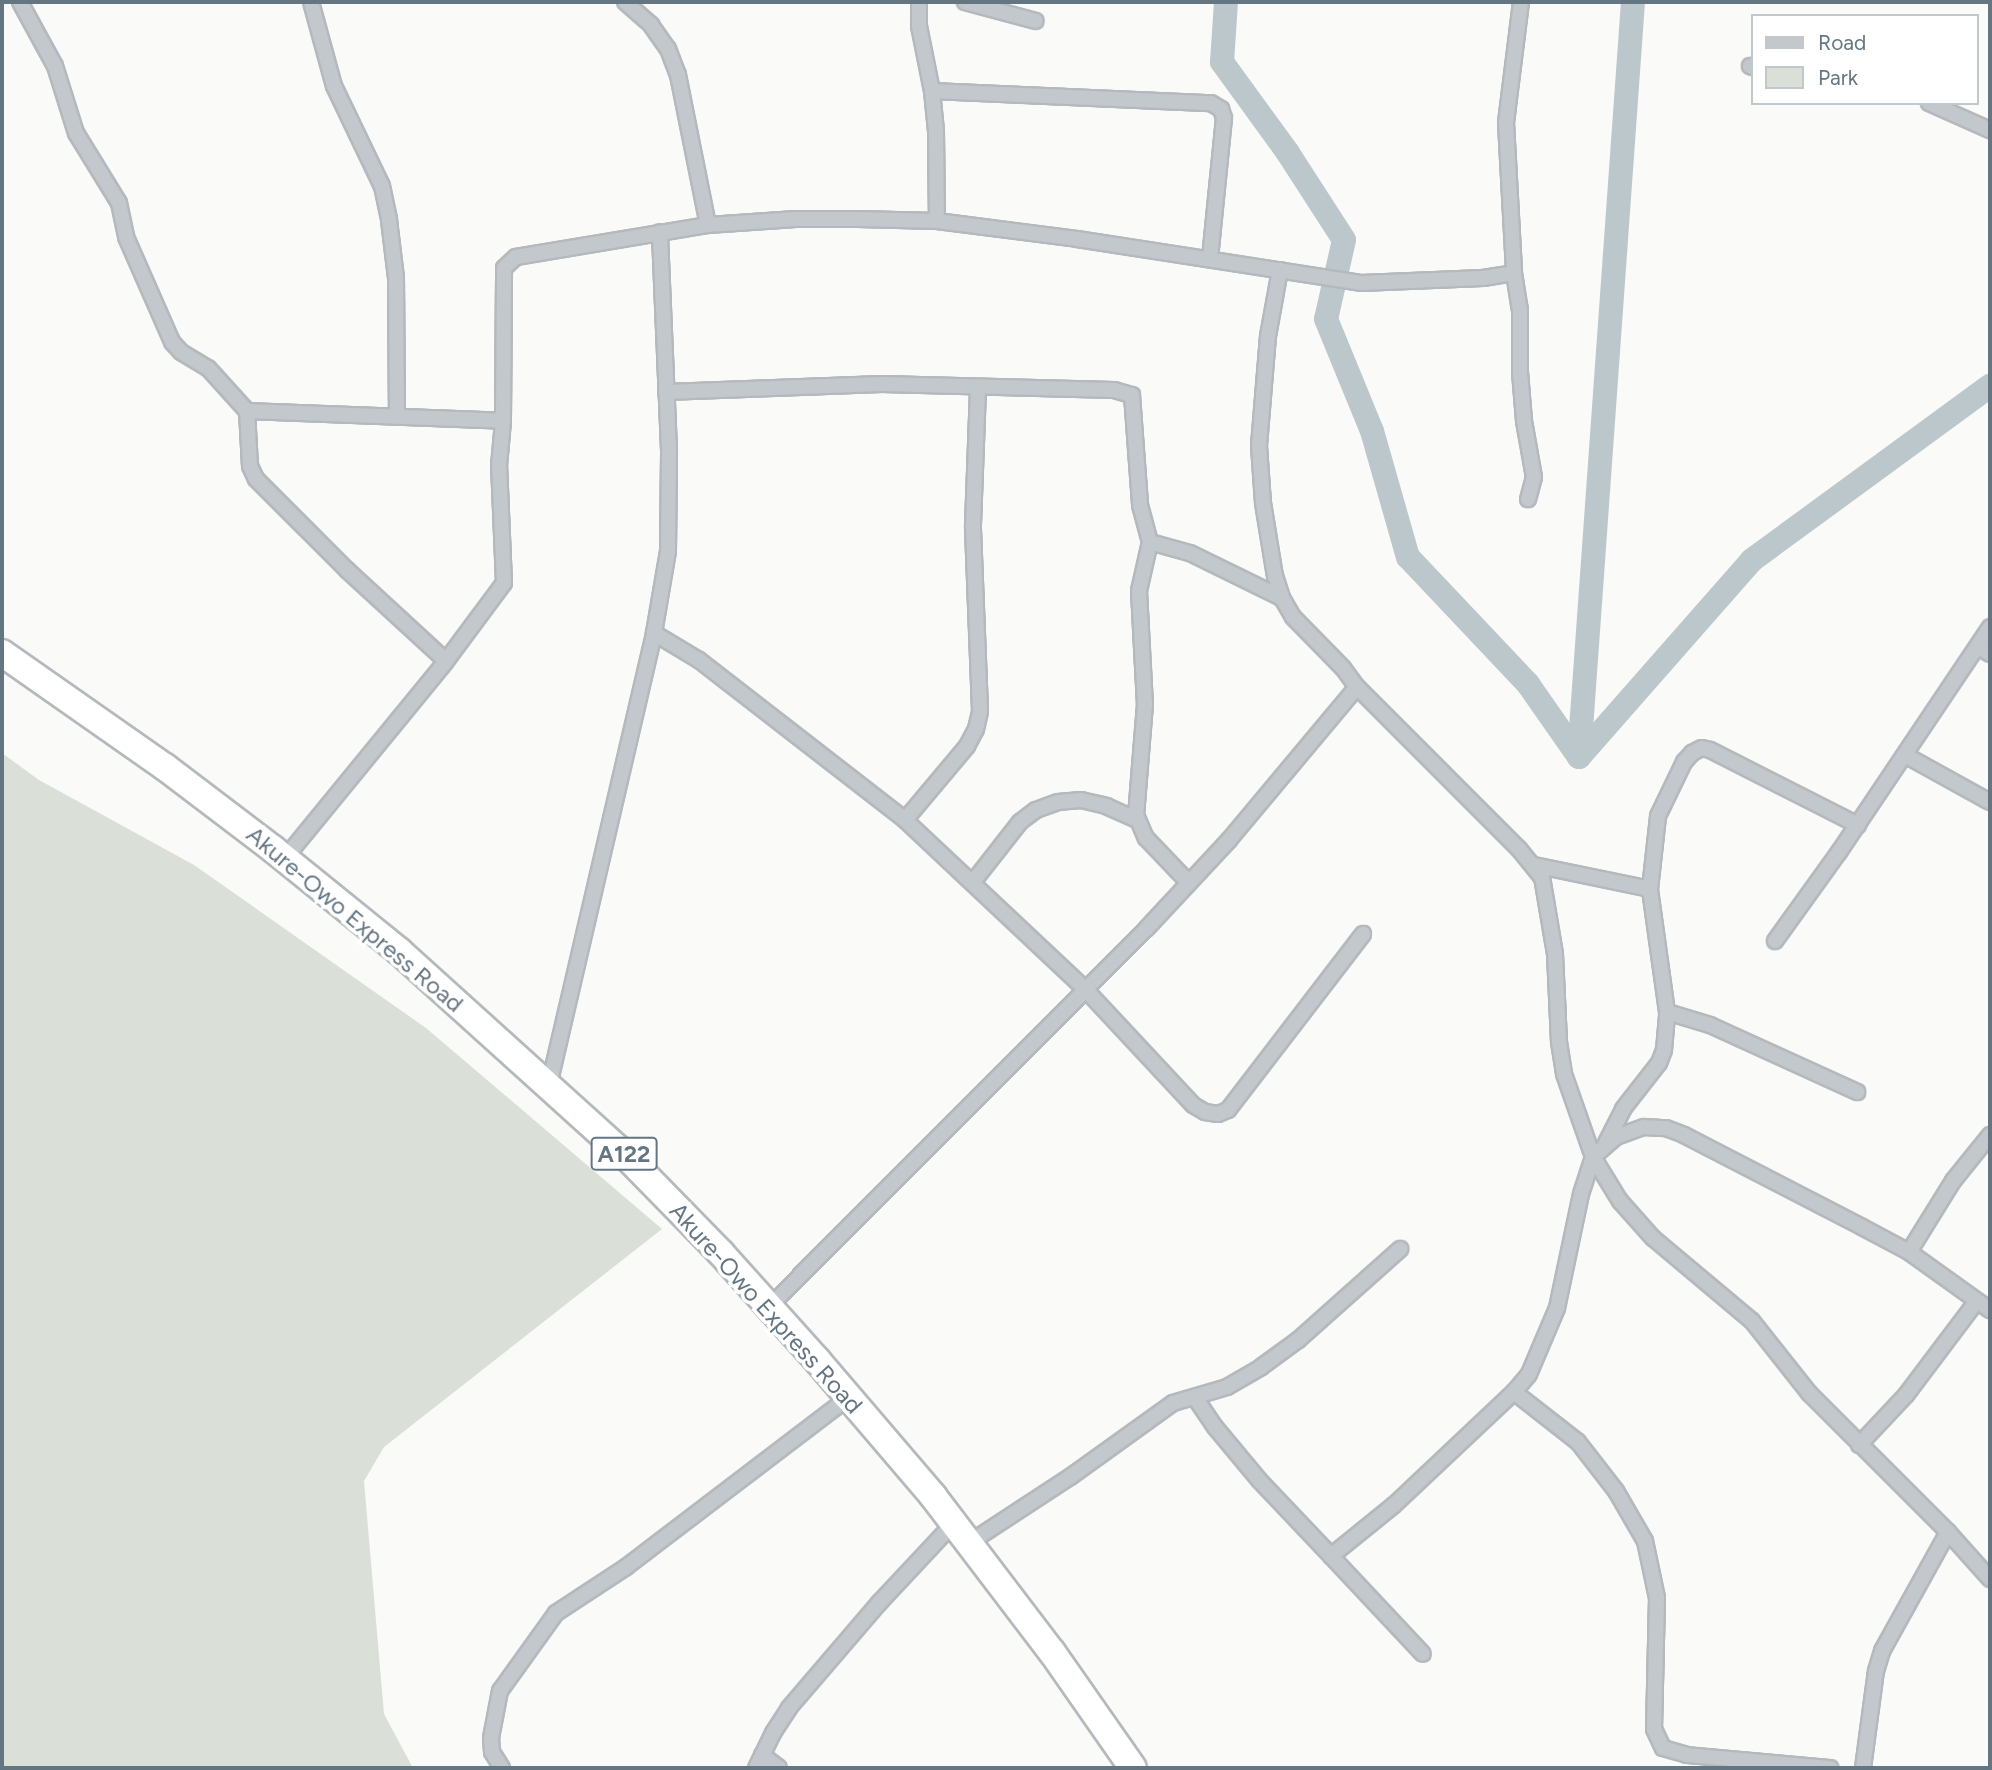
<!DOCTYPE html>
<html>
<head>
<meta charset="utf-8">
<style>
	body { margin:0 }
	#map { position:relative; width:1992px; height:1770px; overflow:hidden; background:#fafaf8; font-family:Figtree,sans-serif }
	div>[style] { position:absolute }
	.green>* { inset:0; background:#dadfd7 }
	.river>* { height:24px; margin:-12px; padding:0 12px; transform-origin:12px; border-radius:12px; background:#bbc7cb }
	.roads { filter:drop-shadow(2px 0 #b4b9bd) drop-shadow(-2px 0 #b4b9bd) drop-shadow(0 2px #b4b9bd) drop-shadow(0 -2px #b4b9bd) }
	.street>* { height:14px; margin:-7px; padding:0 7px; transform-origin:7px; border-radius:7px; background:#c3c8cc }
	.highway>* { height:26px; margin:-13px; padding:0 13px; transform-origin:13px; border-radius:13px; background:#fff }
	span { translate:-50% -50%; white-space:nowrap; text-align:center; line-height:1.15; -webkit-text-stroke:7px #fff; paint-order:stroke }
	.shield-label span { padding:2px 5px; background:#fff; border:2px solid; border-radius:5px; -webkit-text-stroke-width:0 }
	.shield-label { font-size:23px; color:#657683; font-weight:700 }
	.street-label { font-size:24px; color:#657683 }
	.frame { position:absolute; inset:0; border:4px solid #657683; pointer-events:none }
	.legend { position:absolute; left:1751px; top:14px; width:228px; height:91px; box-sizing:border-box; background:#fff; border:2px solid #c1c8cd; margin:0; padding:9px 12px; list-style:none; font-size:21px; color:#657683 }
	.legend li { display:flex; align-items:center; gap:14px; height:35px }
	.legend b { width:35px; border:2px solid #c1c8cd }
</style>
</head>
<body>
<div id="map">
	<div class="green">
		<div style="clip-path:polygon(2px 753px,39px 780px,194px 865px,426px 1028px,662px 1229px,384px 1447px,364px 1481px,384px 1714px,413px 1768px,2px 1768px)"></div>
	</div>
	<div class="river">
		<div style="left:1226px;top:2px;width:60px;rotate:93.8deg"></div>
		<div style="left:1222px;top:62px;width:112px;rotate:54deg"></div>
		<div style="left:1288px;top:153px;width:103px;rotate:57.2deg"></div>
		<div style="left:1344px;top:240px;width:81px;rotate:102.8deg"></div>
		<div style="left:1326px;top:319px;width:121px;rotate:67.7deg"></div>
		<div style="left:1372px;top:431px;width:131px;rotate:74.1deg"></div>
		<div style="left:1408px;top:557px;width:175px;rotate:46.6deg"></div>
		<div style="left:1528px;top:684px;width:89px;rotate:55.1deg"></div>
		<div style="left:1579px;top:757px;width:262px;rotate:-48.7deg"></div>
		<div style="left:1752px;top:560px;width:295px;rotate:-36.2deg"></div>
		<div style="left:1579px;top:757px;width:757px;rotate:-85.91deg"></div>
	</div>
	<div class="roads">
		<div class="street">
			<div style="left:20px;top:2px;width:73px;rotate:61.3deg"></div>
			<div style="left:55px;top:66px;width:70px;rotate:72.6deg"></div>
			<div style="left:76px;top:133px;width:82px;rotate:58.4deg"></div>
			<div style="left:119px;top:203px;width:35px;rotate:78deg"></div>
			<div style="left:126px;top:237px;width:115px;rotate:66.3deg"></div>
			<div style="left:172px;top:342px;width:13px;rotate:48deg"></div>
			<div style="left:181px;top:352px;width:31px;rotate:31deg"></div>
			<div style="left:208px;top:368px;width:58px;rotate:47.8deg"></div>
			<div style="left:247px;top:411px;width:55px;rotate:86.9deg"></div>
			<div style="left:250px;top:466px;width:14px;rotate:65deg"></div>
			<div style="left:256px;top:479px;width:129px;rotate:45deg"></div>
			<div style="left:347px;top:570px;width:134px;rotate:42.6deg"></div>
			<div style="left:311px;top:2px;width:87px;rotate:74.7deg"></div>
			<div style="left:334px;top:86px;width:111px;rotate:64.4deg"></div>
			<div style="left:382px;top:186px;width:35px;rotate:78deg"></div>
			<div style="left:389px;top:220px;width:58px;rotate:83.1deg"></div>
			<div style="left:396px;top:278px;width:139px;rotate:89.6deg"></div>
			<div style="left:625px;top:2px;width:35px;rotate:41deg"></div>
			<div style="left:651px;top:25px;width:29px;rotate:55deg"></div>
			<div style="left:668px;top:49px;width:28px;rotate:69deg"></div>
			<div style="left:678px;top:75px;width:153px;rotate:78.7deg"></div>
			<div style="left:919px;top:2px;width:24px;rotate:90deg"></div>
			<div style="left:919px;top:26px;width:66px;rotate:78.7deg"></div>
			<div style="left:932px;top:91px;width:40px;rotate:84.3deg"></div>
			<div style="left:936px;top:131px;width:90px;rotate:89.4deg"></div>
			<div style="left:965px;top:2px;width:73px;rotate:15deg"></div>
			<div style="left:1521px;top:2px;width:122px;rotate:97.1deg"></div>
			<div style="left:1506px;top:123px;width:150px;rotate:86.9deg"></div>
			<div style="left:1514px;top:273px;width:36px;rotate:81deg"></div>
			<div style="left:1520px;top:309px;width:63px;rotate:90deg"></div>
			<div style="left:1520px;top:372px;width:49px;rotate:85.3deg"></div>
			<div style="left:1524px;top:421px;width:57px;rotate:79.9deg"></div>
			<div style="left:1534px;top:477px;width:23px;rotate:105deg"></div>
			<div style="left:1750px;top:66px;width:2px;rotate:27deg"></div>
			<div style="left:932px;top:91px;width:279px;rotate:2.5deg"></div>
			<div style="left:1211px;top:103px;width:12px;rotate:31deg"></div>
			<div style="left:1221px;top:109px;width:9px;rotate:72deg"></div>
			<div style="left:1224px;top:118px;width:142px;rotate:95.7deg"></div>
			<div style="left:1929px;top:103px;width:67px;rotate:23.9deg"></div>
			<div style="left:1280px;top:270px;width:67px;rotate:100.3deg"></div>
			<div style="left:1268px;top:336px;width:110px;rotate:94.7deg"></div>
			<div style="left:1259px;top:446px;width:57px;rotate:86deg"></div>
			<div style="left:1263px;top:503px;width:74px;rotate:80.7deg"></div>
			<div style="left:1275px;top:576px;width:23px;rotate:72deg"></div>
			<div style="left:1282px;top:598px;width:22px;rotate:60deg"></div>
			<div style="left:1293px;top:617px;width:71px;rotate:45.6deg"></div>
			<div style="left:1343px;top:668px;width:24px;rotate:54deg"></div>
			<div style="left:1357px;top:687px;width:229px;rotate:45deg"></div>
			<div style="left:1519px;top:849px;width:36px;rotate:51deg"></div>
			<div style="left:1542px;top:877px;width:78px;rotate:80.4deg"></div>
			<div style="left:1555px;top:954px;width:88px;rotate:87.4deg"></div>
			<div style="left:1559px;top:1042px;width:32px;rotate:81deg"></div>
			<div style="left:1564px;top:1074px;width:88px;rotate:70.7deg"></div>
			<div style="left:1593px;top:1157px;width:52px;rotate:58.5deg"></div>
			<div style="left:1620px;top:1201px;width:50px;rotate:48.3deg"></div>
			<div style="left:1653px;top:1238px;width:129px;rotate:40deg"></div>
			<div style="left:1752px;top:1321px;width:92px;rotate:51.6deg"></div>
			<div style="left:1809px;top:1393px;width:197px;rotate:45deg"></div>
			<div style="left:1948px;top:1532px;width:63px;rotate:48.2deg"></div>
			<div style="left:666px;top:392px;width:216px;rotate:-2.1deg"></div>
			<div style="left:882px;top:384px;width:232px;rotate:1.5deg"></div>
			<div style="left:1114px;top:390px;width:19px;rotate:16deg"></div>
			<div style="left:1132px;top:395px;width:110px;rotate:85.8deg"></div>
			<div style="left:1140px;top:505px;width:38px;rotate:75deg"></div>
			<div style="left:1150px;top:542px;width:50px;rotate:102.7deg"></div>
			<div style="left:1139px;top:591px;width:113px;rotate:87deg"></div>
			<div style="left:1145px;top:704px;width:111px;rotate:94.6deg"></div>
			<div style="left:1136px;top:815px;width:25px;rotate:67deg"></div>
			<div style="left:1146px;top:838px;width:62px;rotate:46.3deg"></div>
			<div style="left:247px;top:411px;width:256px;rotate:2.2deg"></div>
			<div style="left:1150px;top:542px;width:41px;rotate:15.4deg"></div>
			<div style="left:1190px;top:553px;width:102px;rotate:26.1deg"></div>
			<div style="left:654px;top:633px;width:52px;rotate:31deg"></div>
			<div style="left:699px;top:660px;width:261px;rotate:37.8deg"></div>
			<div style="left:905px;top:820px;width:247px;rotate:43.2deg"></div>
			<div style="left:1085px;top:989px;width:158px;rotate:47deg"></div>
			<div style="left:1193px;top:1105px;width:14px;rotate:30deg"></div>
			<div style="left:1205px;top:1112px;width:13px;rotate:9deg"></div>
			<div style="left:1218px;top:1114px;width:11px;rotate:-22deg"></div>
			<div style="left:1228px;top:1110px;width:222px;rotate:-52.5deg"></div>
			<div style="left:1978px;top:646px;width:14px;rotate:34deg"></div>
			<div style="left:1905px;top:755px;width:97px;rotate:28.9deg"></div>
			<div style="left:905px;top:820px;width:97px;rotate:-50deg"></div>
			<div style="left:967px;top:746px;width:19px;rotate:-62deg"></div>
			<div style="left:976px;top:729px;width:18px;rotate:-77deg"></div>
			<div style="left:980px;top:711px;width:186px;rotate:-92.2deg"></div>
			<div style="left:973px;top:525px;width:138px;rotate:-87.9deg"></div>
			<div style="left:285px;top:858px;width:254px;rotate:-50.7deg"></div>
			<div style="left:446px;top:661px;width:97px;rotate:-53.4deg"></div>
			<div style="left:504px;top:583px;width:117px;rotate:-92.4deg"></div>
			<div style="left:499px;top:466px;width:45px;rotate:-84.9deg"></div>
			<div style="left:503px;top:421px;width:153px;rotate:-89.6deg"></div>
			<div style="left:504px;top:268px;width:16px;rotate:-43deg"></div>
			<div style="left:516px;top:257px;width:195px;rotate:-9.5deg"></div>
			<div style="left:708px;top:225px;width:88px;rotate:-3.9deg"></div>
			<div style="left:796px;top:219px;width:62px"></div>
			<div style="left:858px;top:219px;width:79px;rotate:1.5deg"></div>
			<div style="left:937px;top:221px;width:141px;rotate:7.3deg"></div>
			<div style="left:1077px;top:239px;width:287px;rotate:8.8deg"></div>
			<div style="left:1361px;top:283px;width:122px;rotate:-2.3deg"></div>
			<div style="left:1483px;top:278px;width:31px;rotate:-9deg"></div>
			<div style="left:1534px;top:865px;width:118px;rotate:11.7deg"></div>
			<div style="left:973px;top:882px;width:76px;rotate:-51.9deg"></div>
			<div style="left:1020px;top:822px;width:20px;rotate:-37deg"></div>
			<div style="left:1036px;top:810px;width:23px;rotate:-20deg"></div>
			<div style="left:1058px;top:802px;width:23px;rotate:-5deg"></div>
			<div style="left:1081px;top:800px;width:26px;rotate:13deg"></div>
			<div style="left:1106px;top:806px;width:34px;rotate:24deg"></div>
			<div style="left:1775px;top:941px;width:110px;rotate:-54.3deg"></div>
			<div style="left:1839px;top:852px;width:271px;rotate:-56.1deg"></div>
			<div style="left:1667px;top:1012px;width:45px;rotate:16.8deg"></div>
			<div style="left:1710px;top:1025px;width:162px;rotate:24.5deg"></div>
			<div style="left:549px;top:1085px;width:464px;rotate:-76.9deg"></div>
			<div style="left:654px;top:633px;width:83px;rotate:-80.3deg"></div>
			<div style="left:668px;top:551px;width:101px;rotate:-89.4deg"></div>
			<div style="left:669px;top:450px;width:218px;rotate:-92.4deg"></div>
			<div style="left:1606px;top:1143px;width:38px;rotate:-63deg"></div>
			<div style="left:1623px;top:1109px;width:58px;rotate:-52deg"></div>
			<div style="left:1659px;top:1063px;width:14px;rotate:-69deg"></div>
			<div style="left:1664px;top:1050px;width:38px;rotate:-85deg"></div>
			<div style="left:1667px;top:1012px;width:124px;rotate:-97.9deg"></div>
			<div style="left:1650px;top:889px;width:73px;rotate:-83.7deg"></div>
			<div style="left:1658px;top:816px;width:60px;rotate:-64.3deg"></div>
			<div style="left:1684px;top:762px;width:12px;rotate:-48deg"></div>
			<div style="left:1692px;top:753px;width:11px;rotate:-27deg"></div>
			<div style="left:1702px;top:748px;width:8px;rotate:14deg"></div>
			<div style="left:1710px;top:750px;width:166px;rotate:26.9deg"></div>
			<div style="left:1909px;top:1252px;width:84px;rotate:-58.2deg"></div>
			<div style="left:1953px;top:1181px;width:59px;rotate:-51.2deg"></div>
			<div style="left:769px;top:1307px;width:535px;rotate:-45.08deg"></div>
			<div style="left:1147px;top:928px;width:120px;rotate:-47deg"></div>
			<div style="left:1229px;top:840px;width:199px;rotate:-50.1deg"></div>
			<div style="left:1514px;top:1392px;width:81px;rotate:38deg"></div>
			<div style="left:1578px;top:1442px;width:62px;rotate:52.2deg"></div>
			<div style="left:1616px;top:1491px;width:58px;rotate:59.9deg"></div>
			<div style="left:1645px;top:1541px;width:58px;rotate:78.1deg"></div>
			<div style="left:1657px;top:1598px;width:131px;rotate:91.3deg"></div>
			<div style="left:1654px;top:1729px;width:21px;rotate:65deg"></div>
			<div style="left:1663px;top:1748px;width:25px;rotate:16deg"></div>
			<div style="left:1687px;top:1755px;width:144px;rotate:5.2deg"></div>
			<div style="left:1196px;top:1399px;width:34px;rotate:56deg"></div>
			<div style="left:1215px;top:1427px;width:69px;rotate:50.3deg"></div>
			<div style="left:1259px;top:1480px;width:105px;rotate:46.5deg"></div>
			<div style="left:1331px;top:1556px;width:81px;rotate:-39deg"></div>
			<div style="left:1394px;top:1505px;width:165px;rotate:-43.3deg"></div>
			<div style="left:1514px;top:1392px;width:23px;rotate:-50deg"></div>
			<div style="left:1529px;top:1374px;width:72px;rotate:-67deg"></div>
			<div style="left:1557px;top:1308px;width:116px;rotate:-78.1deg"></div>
			<div style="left:1581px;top:1194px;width:39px;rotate:-72deg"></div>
			<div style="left:1593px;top:1157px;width:30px;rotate:-41deg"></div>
			<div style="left:1616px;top:1137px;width:30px;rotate:-20deg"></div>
			<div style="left:1644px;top:1127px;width:22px;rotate:3deg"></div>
			<div style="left:1666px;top:1128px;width:19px;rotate:21deg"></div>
			<div style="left:1684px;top:1135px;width:200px;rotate:27.3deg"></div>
			<div style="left:1862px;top:1227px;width:53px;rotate:28deg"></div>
			<div style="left:1909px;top:1252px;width:100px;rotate:35.6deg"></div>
			<div style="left:1859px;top:1445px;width:69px;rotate:-46.8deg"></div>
			<div style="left:1906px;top:1395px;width:116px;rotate:-53deg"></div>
			<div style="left:969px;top:1543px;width:121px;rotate:-33.2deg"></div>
			<div style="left:1070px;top:1477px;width:127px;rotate:-35.7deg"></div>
			<div style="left:1173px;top:1403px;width:56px;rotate:-16.5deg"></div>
			<div style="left:1227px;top:1387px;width:39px;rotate:-30deg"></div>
			<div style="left:1261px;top:1367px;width:46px;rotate:-36.1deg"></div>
			<div style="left:1298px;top:1340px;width:137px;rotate:-41.7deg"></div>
			<div style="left:1331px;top:1556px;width:134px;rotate:46.8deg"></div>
			<div style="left:762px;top:1755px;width:21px;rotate:37deg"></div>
			<div style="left:502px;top:1768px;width:19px;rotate:-122deg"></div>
			<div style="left:492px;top:1752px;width:14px;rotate:-94deg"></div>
			<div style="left:491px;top:1738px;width:48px;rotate:-79.2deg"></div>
			<div style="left:500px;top:1691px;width:96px;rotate:-54.3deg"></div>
			<div style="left:556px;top:1613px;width:84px;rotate:-33.3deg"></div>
			<div style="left:626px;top:1567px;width:280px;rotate:-37.3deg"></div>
			<div style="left:756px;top:1768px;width:39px;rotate:-64deg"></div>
			<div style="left:773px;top:1733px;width:30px;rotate:-57deg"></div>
			<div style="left:789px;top:1708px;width:138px;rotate:-49.4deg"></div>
			<div style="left:879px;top:1603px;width:108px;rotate:-46.9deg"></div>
			<div style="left:1863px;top:1768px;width:98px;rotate:-82.4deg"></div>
			<div style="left:1876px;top:1671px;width:21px;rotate:-73deg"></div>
			<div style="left:1882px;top:1651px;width:136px;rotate:-61deg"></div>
		</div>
		<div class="highway">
			<div style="left:2px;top:653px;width:199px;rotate:35deg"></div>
			<div style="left:165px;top:767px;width:136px;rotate:37.2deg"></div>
			<div style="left:273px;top:849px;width:162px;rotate:39deg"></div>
			<div style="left:399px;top:951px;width:307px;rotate:42.1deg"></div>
			<div style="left:627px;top:1157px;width:134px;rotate:45.6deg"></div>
			<div style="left:721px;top:1253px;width:144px;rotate:48.1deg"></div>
			<div style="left:817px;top:1360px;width:179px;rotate:49.5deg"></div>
			<div style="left:933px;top:1496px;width:196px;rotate:52.7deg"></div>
			<div style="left:1052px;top:1652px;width:141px;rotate:55.1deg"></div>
		</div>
	</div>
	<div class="shield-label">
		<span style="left:624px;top:1154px">A122</span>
	</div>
	<div class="street-label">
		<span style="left:355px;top:919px;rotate:40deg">Akure-Owo Express Road</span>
		<span style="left:766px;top:1308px;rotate:48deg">Akure-Owo Express Road</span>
	</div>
	<div class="frame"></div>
	<ul class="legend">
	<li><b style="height:9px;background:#c3c8cc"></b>Road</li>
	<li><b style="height:19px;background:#dadfd7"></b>Park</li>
	</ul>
</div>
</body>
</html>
